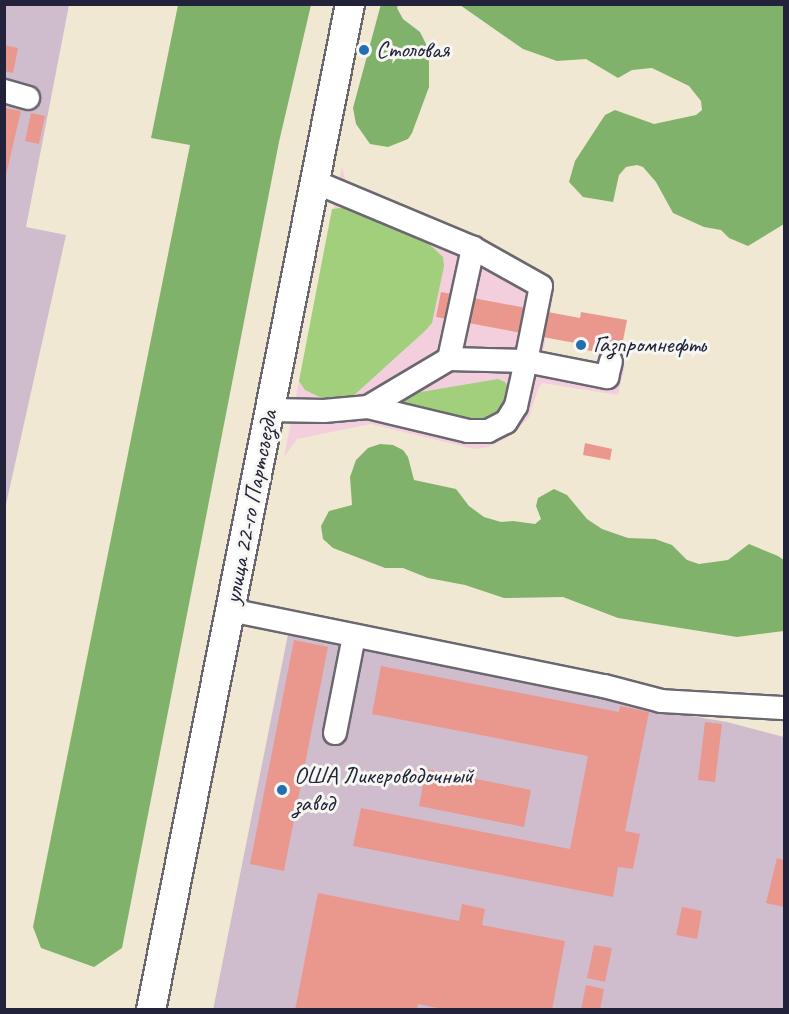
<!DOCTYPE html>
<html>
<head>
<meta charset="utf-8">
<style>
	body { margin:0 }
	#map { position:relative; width:789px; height:1014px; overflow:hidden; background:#f1e8d3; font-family:Caveat,sans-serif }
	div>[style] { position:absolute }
	.built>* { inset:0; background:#f3cfde }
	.industrial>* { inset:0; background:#cfbdce }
	.green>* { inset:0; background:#a2cf7c }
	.forest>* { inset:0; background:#81b26c }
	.building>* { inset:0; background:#ea988d }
	.roads { filter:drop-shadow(2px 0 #6a6770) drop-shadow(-2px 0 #6a6770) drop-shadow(0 2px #6a6770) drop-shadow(0 -2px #6a6770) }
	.minor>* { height:22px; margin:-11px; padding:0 11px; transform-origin:11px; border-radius:11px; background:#fff }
	.major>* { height:28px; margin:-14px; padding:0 14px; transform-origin:14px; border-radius:14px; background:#fff }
	.dots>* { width:16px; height:16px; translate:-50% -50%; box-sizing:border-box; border:3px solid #f6f6f2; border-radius:50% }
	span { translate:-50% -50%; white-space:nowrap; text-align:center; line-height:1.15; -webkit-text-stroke:6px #f6f6f2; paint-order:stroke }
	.poi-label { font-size:24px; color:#22223b }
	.left { translate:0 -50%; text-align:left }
	.street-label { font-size:24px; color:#22223b }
	.frame { position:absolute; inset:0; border:6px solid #22223b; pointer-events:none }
</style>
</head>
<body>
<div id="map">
	<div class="built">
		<div style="clip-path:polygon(342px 166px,347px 188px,549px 280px,554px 287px,543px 354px,584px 367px,587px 360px,625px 366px,618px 395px,542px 383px,538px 389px,529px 417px,513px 434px,489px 447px,474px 449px,371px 424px,297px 439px,284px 457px)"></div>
	</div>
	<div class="industrial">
		<div style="clip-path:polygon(5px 5px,69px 5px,26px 227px,66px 235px,5px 509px)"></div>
		<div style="clip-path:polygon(288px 634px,650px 709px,727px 722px,784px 737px,784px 1009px,213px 1010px)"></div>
	</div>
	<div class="green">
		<div style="clip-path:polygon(349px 207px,413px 229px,443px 257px,444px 266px,432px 323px,426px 330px,352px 397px,330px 402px,305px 390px,299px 381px,332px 209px)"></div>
		<div style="clip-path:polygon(498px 379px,505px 382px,510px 390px,502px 413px,489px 422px,473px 424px,398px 403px,403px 395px)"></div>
	</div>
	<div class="forest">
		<div style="clip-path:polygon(381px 4px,398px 5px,397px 8px,403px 19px,420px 32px,427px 46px,429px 59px,429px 87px,412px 133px,408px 139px,388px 147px,370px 144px,356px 124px,353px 108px)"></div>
		<div style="clip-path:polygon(178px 5px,311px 5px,279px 142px,122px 948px,94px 967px,41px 948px,33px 927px,190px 145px,151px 138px)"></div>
		<div style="clip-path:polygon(460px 5px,784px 5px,784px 224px,748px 246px,729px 238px,721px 230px,704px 227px,673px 213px,656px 182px,643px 167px,637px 165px,626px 167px,619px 175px,613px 202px,583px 197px,569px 182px,575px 161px,605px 115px,615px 110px,654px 124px,696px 115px,702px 110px,701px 101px,689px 86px,652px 68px,632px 70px,618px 78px,586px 59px,557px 61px,523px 49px)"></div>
		<div style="clip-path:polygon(380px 444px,393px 445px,403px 450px,408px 457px,414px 480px,456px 489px,469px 506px,484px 517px,501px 522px,513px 521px,535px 524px,541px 519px,536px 506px,538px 498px,554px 489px,567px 495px,587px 519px,602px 529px,628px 538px,655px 539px,672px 545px,687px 560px,699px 564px,728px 560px,749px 544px,778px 556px,784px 560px,784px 631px,737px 637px,618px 618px,563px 597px,504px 598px,465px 585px,428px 578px,403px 568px,385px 568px,333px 548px,323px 539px,321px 526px,329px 511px,352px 505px,350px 477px,356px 460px,368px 448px)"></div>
	</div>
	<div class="building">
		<div style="clip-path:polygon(4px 45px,18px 48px,13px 73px,4px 71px)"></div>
		<div style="clip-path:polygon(4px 108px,21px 111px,5px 179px,4px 179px)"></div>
		<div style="clip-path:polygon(31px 113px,45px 116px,39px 144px,25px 141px)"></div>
		<div style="clip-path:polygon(441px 292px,580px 318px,581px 312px,627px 320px,620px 356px,575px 348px,575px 343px,436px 317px)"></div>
		<div style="clip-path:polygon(585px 443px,612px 449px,610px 460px,583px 455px)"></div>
		<div style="clip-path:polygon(294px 640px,328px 647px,284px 871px,250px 864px)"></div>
		<div style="clip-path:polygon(381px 666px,619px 712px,620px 706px,649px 712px,625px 831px,640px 834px,633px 869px,618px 867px,613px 897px,353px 846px,361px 808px,570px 849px,588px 756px,372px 714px)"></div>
		<div style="clip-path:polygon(705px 722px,722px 724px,715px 782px,698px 780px)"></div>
		<div style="clip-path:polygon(426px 769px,531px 790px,524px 827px,419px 806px)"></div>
		<div style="clip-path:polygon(777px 858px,784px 860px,784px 907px,766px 903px)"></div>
		<div style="clip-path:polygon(318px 893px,459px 921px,462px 904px,485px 909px,482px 925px,565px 941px,552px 1010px,447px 1010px,418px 1004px,417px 1010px,295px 1010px)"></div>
		<div style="clip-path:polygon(682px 907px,702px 911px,697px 939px,676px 935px)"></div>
		<div style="clip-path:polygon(594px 945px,612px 948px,605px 982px,587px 978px)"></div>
		<div style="clip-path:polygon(586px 985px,604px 989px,600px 1010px,581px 1010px)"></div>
	</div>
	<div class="roads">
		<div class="minor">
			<div style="left:4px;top:91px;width:25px;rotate:16deg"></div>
			<div style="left:449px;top:359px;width:77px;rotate:1.5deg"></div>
			<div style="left:526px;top:361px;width:76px;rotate:-78.7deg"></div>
			<div style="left:541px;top:286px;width:78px;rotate:-150.8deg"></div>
			<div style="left:368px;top:407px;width:103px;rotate:13.5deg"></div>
			<div style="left:468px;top:431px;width:20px"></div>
			<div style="left:488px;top:431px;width:20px;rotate:-27deg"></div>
			<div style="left:506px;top:422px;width:19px;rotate:-58deg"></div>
			<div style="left:516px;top:406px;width:46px;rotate:-77.5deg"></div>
			<div style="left:526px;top:361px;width:83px;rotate:11.2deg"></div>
			<div style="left:607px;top:377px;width:16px;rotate:-76deg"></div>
			<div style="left:270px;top:410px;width:54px;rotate:1.1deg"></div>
			<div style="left:324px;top:411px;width:44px;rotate:-5.2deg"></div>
			<div style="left:368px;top:407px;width:94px;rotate:-30.7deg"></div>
			<div style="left:449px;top:359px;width:114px;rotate:-77.8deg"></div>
			<div style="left:473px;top:248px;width:171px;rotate:-157.3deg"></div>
			<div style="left:230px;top:610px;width:382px;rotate:11.5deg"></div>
			<div style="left:604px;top:686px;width:59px;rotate:14.7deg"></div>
			<div style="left:661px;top:701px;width:123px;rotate:3.3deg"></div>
			<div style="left:335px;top:733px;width:99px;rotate:-78.9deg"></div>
		</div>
		<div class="major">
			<div style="left:151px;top:1010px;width:1025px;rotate:-78.81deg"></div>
		</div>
	</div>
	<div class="dots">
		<div style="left:364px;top:50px;background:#1f6fb2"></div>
		<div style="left:581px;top:345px;background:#1f6fb2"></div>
		<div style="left:282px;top:790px;background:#1f6fb2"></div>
	</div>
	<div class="poi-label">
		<span class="left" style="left:376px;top:50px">Столовая</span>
		<span class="left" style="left:593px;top:345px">Газпромнефть</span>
		<span class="left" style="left:294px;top:790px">ОША Ликероводочный<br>завод</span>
	</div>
	<div class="street-label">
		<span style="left:251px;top:507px;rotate:-79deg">улица 22-го Партсъезда</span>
	</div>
	<div class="frame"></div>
</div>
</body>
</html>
